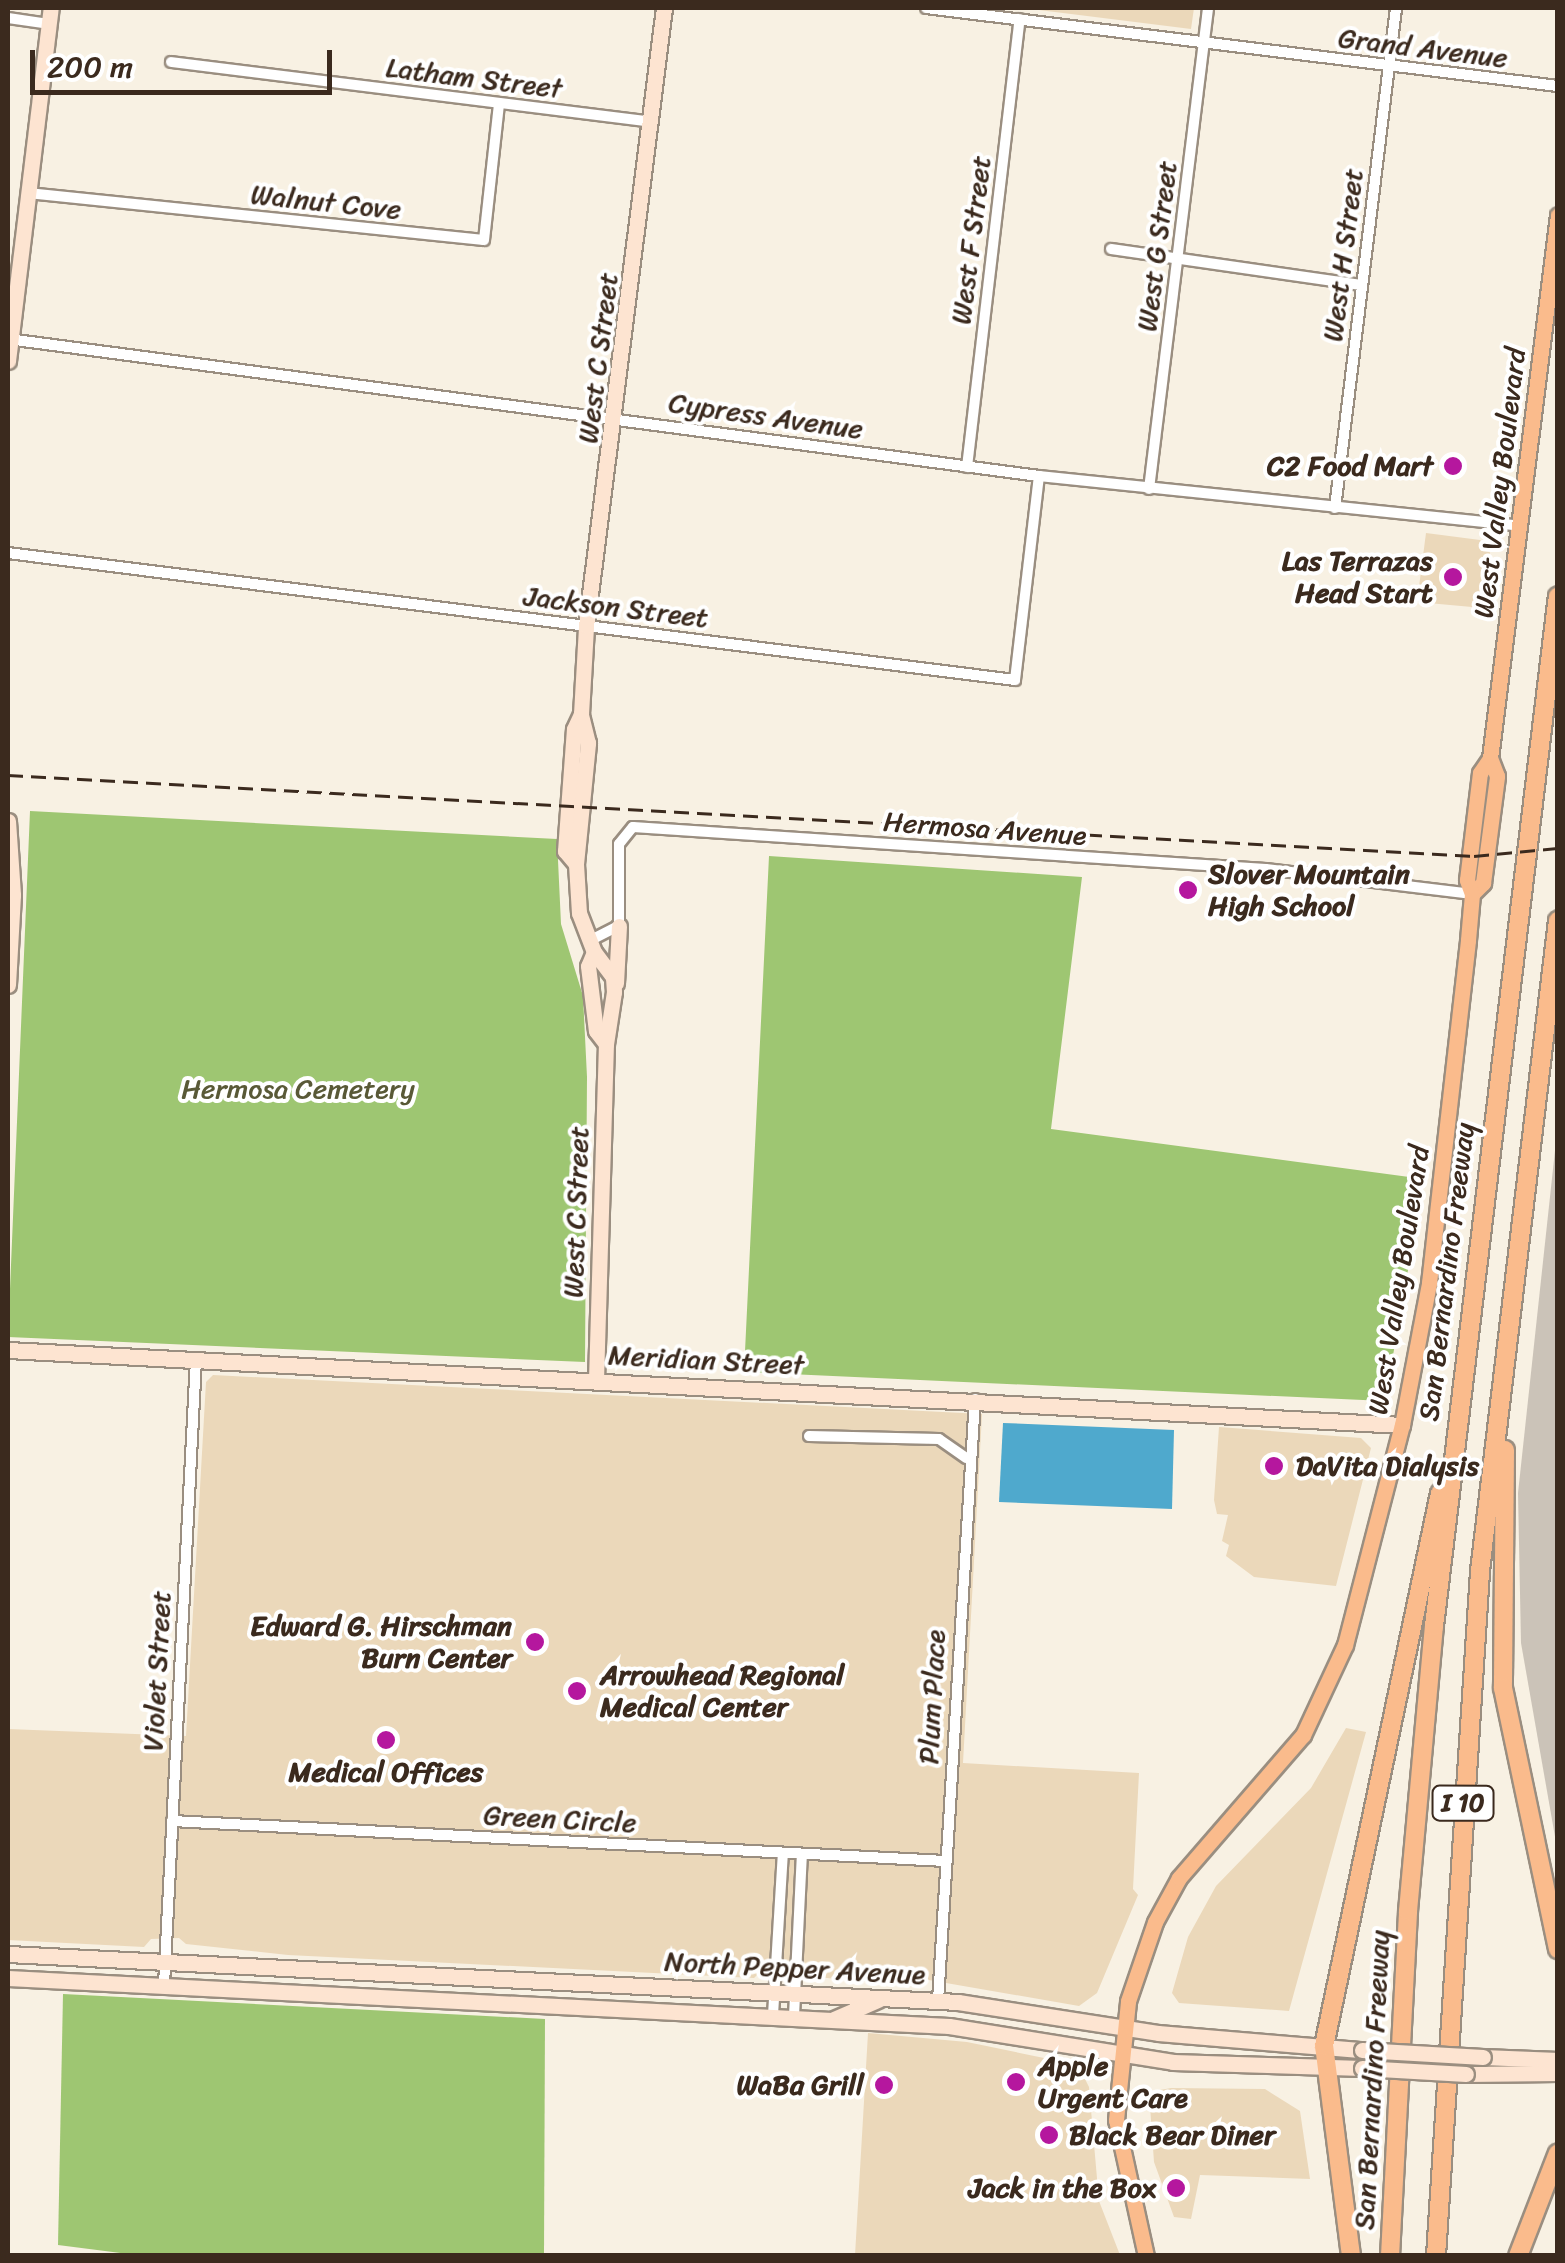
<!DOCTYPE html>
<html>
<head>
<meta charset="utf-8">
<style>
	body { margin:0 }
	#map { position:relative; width:1565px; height:2263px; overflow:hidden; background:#f8f1e3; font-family:Sriracha,sans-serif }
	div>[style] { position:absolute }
	.built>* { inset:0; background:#ebd8ba }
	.industrial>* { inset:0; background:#cbc3b8 }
	.green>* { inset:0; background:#9ec672 }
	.water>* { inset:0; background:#4fa9cd }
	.roads { filter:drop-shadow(2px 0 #9a8e80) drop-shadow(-2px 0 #9a8e80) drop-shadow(0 2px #9a8e80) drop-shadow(0 -2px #9a8e80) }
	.street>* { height:10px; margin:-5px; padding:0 5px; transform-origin:5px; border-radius:5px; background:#fff }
	.secondary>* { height:15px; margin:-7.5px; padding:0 7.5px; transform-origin:7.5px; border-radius:7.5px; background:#fde4d1 }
	.primary>* { height:15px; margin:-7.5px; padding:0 7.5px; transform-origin:7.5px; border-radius:7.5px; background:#fabb8c }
	.highway>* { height:18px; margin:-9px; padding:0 9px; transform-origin:9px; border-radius:9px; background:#fabb8c }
	.rail>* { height:2.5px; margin-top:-1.25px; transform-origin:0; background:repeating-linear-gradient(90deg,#3b2a1e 0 15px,transparent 0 23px) }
	.bridges { filter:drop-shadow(2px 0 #9a8e80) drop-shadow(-2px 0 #9a8e80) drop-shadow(0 2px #9a8e80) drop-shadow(0 -2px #9a8e80) }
	.secondary-bridge>* { height:15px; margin:-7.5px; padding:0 7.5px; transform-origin:7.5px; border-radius:7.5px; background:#fde4d1 }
	.dots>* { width:28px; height:28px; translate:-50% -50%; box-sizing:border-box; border:5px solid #fff; border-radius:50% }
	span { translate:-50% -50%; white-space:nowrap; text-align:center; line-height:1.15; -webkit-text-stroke:8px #fff; paint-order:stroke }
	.shield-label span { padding:2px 8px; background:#fff; border:2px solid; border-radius:8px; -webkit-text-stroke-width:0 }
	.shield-label { font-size:25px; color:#3b2a1e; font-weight:700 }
	.street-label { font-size:28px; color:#3b2a1e }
	.poi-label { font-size:28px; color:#3b2a1e; font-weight:700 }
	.right { translate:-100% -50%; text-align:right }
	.left { translate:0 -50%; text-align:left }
	.park-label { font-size:28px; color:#595937 }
	.frame { position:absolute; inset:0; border:10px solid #3b2a1e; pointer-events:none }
	.scale { position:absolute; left:30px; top:50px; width:302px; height:45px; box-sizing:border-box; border:5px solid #3b2a1e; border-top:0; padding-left:12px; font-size:30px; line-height:35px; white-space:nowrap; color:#3b2a1e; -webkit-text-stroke:8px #fff; paint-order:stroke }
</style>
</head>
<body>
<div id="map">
	<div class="built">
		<div style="clip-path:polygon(1023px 8px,1194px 8px,1191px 29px)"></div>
		<div style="clip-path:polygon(1426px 533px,1480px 540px,1490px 551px,1483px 608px,1417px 602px)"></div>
		<div style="clip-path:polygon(213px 1375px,982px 1414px,963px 1763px,1139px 1773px,1133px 1889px,1138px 1895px,1097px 1993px,1079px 2006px,923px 1979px,911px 1987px,761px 1971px,754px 1978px,288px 1955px,186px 1944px,179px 1938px,151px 1939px,144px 1947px,8px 1940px,8px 1729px,186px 1736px,206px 1382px)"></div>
		<div style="clip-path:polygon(1219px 1427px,1361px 1438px,1371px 1448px,1336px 1586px,1254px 1577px,1226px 1556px,1229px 1545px,1222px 1541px,1228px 1515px,1217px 1514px,1214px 1500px)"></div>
		<div style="clip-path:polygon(1346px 1728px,1366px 1732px,1289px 2011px,1179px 2003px,1172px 1993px,1188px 1937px,1216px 1886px,1311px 1788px)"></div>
		<div style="clip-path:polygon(868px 2033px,967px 2042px,1078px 2065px,1089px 2087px,1099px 2201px,1120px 2255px,855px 2255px)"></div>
		<div style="clip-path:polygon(1171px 2088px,1265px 2089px,1300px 2111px,1310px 2179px,1200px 2175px,1191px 2219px,1174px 2217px,1154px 2162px,1150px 2106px,1160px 2090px)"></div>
	</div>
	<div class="industrial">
		<div style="clip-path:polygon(1557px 1132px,1557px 1848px,1521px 1643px,1518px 1493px)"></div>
	</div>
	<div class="green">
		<div style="clip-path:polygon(30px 811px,557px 839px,561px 924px,583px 996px,587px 1077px,585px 1362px,8px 1337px)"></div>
		<div style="clip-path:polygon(769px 856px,1082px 877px,1051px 1129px,1424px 1179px,1385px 1401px,744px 1372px)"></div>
		<div style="clip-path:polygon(63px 1994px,545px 2019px,544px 2255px,144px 2256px,58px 2245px)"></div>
	</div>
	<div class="water">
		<div style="clip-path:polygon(1003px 1423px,1174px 1430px,1172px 1509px,999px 1502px)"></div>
	</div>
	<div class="roads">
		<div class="street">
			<div style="left:926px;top:8px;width:637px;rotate:7.04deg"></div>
			<div style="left:8px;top:18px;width:41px;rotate:8.3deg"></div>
			<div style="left:171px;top:62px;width:485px;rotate:7.1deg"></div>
			<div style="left:28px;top:193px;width:458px;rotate:5.9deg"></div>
			<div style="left:484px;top:240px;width:137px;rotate:-83.7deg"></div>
			<div style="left:1111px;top:249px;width:253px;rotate:8.2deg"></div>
			<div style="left:8px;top:339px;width:1040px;rotate:7.57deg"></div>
			<div style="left:1039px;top:476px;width:484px;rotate:5.9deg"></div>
			<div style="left:967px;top:467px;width:451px;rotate:-83.3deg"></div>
			<div style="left:1149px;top:489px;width:485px;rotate:-83deg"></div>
			<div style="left:1335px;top:508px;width:504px;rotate:-83.04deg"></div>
			<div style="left:8px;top:553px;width:1015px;rotate:7.19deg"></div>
			<div style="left:1015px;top:680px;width:205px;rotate:-83.3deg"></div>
			<div style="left:589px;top:941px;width:34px;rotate:-27deg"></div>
			<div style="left:619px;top:926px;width:82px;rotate:-90deg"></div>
			<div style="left:619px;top:844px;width:22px;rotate:-51deg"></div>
			<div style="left:633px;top:827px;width:634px;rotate:3.8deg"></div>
			<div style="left:1266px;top:869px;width:208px;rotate:6.9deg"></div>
			<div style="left:809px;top:1436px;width:130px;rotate:1.3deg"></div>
			<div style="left:939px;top:1439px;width:33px;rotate:35deg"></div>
			<div style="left:172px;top:1821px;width:774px;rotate:2.96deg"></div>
			<div style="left:164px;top:1985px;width:626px;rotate:-87.07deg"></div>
			<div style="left:938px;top:2001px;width:603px;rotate:-86.48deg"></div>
			<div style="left:773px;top:2015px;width:162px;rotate:-86.5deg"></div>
			<div style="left:794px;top:2016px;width:162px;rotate:-87.2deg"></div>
		</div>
		<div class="secondary">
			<div style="left:8px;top:361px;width:356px;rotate:-83.1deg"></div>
			<div style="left:8px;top:821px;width:74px;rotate:86.1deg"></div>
			<div style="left:13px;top:895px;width:90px;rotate:93.2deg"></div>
			<div style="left:576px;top:864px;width:17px;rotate:-130deg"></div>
			<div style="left:565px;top:851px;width:122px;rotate:-85.8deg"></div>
			<div style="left:574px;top:729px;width:17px;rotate:-65deg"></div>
			<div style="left:594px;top:952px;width:15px;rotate:113deg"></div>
			<div style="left:588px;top:966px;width:65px;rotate:83deg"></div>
			<div style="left:596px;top:1031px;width:16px;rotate:52deg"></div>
			<div style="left:616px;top:983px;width:57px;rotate:-87deg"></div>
			<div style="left:8px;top:1350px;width:1396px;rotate:3.08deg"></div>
			<div style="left:596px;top:1380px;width:336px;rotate:-88.3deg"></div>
			<div style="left:606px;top:1044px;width:53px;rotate:-81.3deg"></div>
			<div style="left:614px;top:992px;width:15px;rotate:-94deg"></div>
			<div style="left:613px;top:977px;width:31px;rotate:-127deg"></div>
			<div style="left:594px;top:952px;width:42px;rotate:-111deg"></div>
			<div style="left:579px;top:913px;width:49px;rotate:-93.5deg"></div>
			<div style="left:576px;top:864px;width:122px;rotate:-84.3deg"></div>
			<div style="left:588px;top:743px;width:30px;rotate:-104deg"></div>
			<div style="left:581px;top:714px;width:88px;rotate:-86.7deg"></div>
			<div style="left:586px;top:626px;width:623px;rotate:-82.81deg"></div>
			<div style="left:8px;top:1954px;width:951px;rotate:2.89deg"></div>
			<div style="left:958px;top:2002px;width:202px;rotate:8.8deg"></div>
			<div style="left:1158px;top:2033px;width:205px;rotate:4.8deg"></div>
			<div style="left:8px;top:1978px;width:942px;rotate:2.92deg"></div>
			<div style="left:949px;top:2026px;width:227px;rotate:9.1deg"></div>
			<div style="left:1173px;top:2062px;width:189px;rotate:1.8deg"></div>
			<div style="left:834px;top:2019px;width:48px;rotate:-23.4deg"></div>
			<div style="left:1483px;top:2057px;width:75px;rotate:2.3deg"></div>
			<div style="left:1466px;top:2074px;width:92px;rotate:-0.6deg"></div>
		</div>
		<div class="primary">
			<div style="left:1472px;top:894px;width:16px;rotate:-45deg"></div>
			<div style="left:1483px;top:883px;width:108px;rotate:-82.5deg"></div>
			<div style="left:1497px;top:776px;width:19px;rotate:-111deg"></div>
			<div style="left:1490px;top:758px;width:547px;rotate:-82.86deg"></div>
			<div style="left:1146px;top:2256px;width:139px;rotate:-102.4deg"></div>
			<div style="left:1116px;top:2120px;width:120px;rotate:-84.2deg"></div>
			<div style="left:1128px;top:2001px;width:83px;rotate:-71.1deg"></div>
			<div style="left:1155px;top:1922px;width:50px;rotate:-61.4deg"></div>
			<div style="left:1179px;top:1878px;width:189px;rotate:-49.1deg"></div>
			<div style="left:1303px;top:1735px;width:99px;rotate:-65deg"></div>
			<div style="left:1345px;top:1645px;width:227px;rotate:-75.5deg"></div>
			<div style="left:1402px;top:1425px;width:145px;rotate:-79.2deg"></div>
			<div style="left:1429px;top:1283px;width:345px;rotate:-83.5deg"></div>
			<div style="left:1468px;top:940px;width:46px;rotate:-85deg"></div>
			<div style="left:1472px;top:894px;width:15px;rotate:-110deg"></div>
			<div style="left:1467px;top:880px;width:108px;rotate:-83.1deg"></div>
			<div style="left:1480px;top:773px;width:18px;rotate:-56deg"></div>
		</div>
		<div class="highway">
			<div style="left:1505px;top:1450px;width:238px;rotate:90.5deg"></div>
			<div style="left:1503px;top:1688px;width:267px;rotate:78.1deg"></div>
			<div style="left:1351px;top:2256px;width:212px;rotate:-97.3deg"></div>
			<div style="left:1324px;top:2046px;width:565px;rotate:-78.15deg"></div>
			<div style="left:1390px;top:2256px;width:345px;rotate:-87deg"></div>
			<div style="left:1408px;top:1911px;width:286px;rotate:-84.8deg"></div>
			<div style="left:1434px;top:1626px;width:1037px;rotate:-83.14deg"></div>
			<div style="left:1436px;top:2256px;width:686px;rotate:-86.32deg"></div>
			<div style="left:1480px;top:1571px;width:655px;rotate:-83.16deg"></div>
			<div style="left:1518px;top:2256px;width:110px;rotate:-68.8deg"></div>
		</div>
	</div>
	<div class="rail">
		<div style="left:8px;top:775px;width:1468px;rotate:3.16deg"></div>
		<div style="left:1474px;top:856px;width:84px;rotate:-5.4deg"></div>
	</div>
	<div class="bridges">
		<div class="secondary-bridge">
			<div style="left:1362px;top:2050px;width:121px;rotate:3.3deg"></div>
			<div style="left:1362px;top:2068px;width:104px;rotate:3.3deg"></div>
		</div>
	</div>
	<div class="dots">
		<div style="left:1453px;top:466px;background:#b5179e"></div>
		<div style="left:1453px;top:577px;background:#b5179e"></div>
		<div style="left:1188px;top:890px;background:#b5179e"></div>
		<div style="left:1274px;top:1466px;background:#b5179e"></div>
		<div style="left:535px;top:1642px;background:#b5179e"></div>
		<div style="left:577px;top:1691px;background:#b5179e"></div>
		<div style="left:386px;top:1740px;background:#b5179e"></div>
		<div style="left:1016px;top:2082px;background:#b5179e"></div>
		<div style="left:884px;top:2085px;background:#b5179e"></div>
		<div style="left:1049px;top:2135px;background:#b5179e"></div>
		<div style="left:1176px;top:2188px;background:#b5179e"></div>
	</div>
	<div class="shield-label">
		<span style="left:1463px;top:1803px">I 10</span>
	</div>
	<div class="street-label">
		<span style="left:1423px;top:48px;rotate:7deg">Grand Avenue</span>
		<span style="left:474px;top:78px;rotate:7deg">Latham Street</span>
		<span style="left:326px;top:202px;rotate:6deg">Walnut Cove</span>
		<span style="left:971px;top:240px;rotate:-83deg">West F Street</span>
		<span style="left:1157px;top:246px;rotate:-83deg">West G Street</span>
		<span style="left:1343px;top:255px;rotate:-83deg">West H Street</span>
		<span style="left:598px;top:358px;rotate:-83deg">West C Street</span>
		<span style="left:766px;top:416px;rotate:8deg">Cypress Avenue</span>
		<span style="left:1500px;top:483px;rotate:-83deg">West Valley Boulevard</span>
		<span style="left:616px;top:607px;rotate:7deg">Jackson Street</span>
		<span style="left:985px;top:829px;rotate:4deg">Hermosa Avenue</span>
		<span style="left:576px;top:1212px;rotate:-88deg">West C Street</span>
		<span style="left:1447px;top:1272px;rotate:-83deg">San Bernardino Freeway</span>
		<span style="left:1399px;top:1280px;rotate:-81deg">West Valley Boulevard</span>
		<span style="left:706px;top:1360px;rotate:3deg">Meridian Street</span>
		<span style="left:157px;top:1671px;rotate:-87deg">Violet Street</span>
		<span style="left:932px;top:1697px;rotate:-87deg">Plum Place</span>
		<span style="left:560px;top:1819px;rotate:3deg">Green Circle</span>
		<span style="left:795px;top:1968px;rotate:3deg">North Pepper Avenue</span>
		<span style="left:1372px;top:2080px;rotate:-87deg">San Bernardino Freeway</span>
	</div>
	<div class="poi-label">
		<span class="right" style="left:1433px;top:466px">C2 Food Mart</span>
		<span class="right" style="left:1433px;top:577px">Las Terrazas<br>Head Start</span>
		<span class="left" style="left:1208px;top:890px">Slover Mountain<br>High School</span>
		<span class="left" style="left:1296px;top:1466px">DaVita Dialysis</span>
		<span class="right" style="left:512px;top:1642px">Edward G. Hirschman<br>Burn Center</span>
		<span class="left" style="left:600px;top:1691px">Arrowhead Regional<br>Medical Center</span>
		<span style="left:386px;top:1772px">Medical Offices</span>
		<span class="left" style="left:1038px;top:2082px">Apple<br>Urgent Care</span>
		<span class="right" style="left:864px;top:2085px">WaBa Grill</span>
		<span class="left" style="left:1069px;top:2135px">Black Bear Diner</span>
		<span class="right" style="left:1156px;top:2188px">Jack in the Box</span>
	</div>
	<div class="park-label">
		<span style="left:298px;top:1089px">Hermosa Cemetery</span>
	</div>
	<div class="frame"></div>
	<div class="scale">200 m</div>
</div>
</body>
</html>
